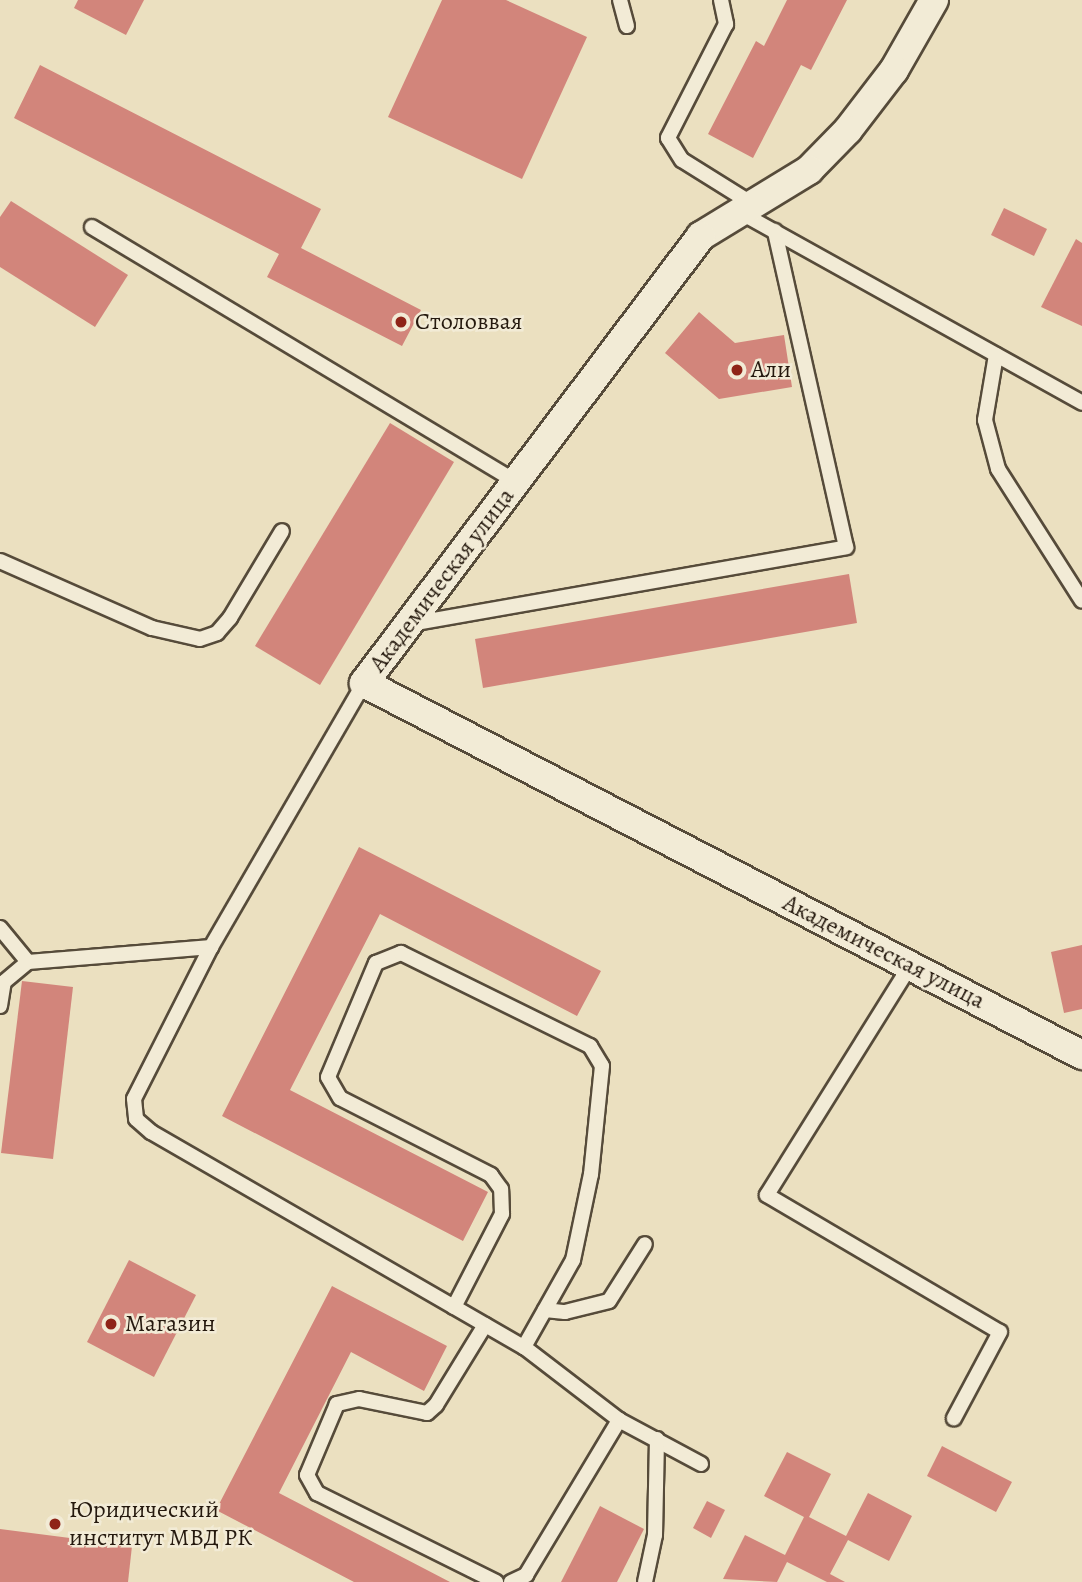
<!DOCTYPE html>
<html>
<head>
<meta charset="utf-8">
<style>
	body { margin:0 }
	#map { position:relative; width:1082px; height:1582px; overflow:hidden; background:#ebe0c0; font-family:Alegreya,serif }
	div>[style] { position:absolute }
	.building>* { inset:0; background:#d2857b }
	.roads { filter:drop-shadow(2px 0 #564b3a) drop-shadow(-2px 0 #564b3a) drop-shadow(0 2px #564b3a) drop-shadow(0 -2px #564b3a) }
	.lane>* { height:14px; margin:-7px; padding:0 7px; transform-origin:7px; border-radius:7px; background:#f2ebd6 }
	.street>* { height:28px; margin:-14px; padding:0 14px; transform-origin:14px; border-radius:14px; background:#f2ebd6 }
	.dots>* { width:19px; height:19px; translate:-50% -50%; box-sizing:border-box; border:4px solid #f2ebd6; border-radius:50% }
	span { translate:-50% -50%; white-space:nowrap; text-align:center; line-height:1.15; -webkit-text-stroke:5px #f2ebd6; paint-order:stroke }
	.poi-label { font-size:24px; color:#25190e }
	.left { translate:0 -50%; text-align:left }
	.street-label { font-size:24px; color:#25190e }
</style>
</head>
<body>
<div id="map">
	<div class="building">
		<div style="clip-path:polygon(78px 0,144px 0,126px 35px,74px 8px)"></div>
		<div style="clip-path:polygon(442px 0,506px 0,587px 37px,522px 179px,388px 117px)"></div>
		<div style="clip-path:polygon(787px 0,847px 0,811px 70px,801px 65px,753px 158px,708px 134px,756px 41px,764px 46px)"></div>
		<div style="clip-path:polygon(40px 65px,321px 209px,301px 248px,421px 310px,402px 346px,267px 277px,279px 254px,14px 118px)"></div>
		<div style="clip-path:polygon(11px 201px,128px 275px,95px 327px,0 267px,0 217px)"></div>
		<div style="clip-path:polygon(1004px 208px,1047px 229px,1034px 256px,991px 235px)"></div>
		<div style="clip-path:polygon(1076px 239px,1082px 243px,1082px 326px,1041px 307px)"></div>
		<div style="clip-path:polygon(699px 312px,735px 343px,784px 335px,792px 387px,719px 399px,665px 353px)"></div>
		<div style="clip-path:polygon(390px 423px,454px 462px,320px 685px,255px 646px)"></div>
		<div style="clip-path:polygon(849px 574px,857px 623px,483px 688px,475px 639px)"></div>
		<div style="clip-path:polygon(359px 847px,601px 971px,577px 1016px,380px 914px,290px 1090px,488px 1192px,463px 1241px,222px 1116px)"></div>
		<div style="clip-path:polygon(1082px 945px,1082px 1009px,1064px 1013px,1051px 952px)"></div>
		<div style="clip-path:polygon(22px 981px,73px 987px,53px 1159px,1px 1153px)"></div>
		<div style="clip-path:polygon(129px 1260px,196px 1295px,154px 1377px,87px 1342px)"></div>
		<div style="clip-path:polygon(332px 1286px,447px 1346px,424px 1391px,351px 1352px,279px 1493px,450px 1582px,354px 1582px,216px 1510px)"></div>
		<div style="clip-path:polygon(942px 1446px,1012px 1482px,996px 1512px,927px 1476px)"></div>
		<div style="clip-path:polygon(787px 1452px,831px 1474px,809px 1517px,846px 1536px,868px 1493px,912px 1516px,889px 1561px,848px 1540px,830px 1574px,845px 1582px,827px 1582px,787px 1562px,777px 1582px,723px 1579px,745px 1535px,785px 1555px,804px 1517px,764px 1496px)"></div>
		<div style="clip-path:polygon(707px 1501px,725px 1510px,711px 1538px,693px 1528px)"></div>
		<div style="clip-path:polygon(600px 1506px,644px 1529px,617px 1582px,561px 1582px)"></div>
		<div style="clip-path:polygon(0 1529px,132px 1546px,128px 1582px,0 1582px)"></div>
	</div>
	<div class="roads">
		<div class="lane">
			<div style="left:620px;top:0;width:27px;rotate:75deg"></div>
			<div style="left:721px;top:0;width:25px;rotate:78deg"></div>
			<div style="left:726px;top:24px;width:128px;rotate:117deg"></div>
			<div style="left:668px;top:138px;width:26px;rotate:58deg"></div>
			<div style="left:682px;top:160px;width:85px;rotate:32deg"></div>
			<div style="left:743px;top:214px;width:388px;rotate:29.1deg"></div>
			<div style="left:92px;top:227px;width:495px;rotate:31deg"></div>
			<div style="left:996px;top:355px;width:66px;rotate:99.6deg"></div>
			<div style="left:985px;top:420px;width:51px;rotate:75.1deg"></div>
			<div style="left:998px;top:469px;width:156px;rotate:57.5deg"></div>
			<div style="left:0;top:561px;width:166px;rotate:23.8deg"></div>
			<div style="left:152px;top:628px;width:49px;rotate:12.9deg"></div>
			<div style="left:200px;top:639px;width:18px;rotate:-19deg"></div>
			<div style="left:217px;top:633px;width:20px;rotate:-49deg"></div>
			<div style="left:230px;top:618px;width:101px;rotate:-59.1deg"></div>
			<div style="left:411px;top:624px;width:442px;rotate:-10deg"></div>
			<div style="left:846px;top:547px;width:324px;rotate:-102.7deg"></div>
			<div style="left:364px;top:683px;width:305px;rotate:120.1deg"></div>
			<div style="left:211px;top:947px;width:170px;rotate:116.9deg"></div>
			<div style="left:134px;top:1099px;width:20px;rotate:84deg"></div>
			<div style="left:136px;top:1119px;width:20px;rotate:41deg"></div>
			<div style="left:151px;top:1132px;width:431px;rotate:30deg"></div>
			<div style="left:524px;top:1347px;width:120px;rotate:37.5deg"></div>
			<div style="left:619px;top:1420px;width:93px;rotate:28.2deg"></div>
			<div style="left:0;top:928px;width:44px;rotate:50.5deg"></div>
			<div style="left:28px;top:962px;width:184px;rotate:-4.7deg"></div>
			<div style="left:910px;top:966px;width:270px;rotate:122deg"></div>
			<div style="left:767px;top:1195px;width:270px;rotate:30.5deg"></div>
			<div style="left:1000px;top:1332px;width:98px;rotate:118.1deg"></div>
			<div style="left:0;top:1006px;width:24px;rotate:-81deg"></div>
			<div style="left:4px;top:982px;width:31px;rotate:-40deg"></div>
			<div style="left:454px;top:1307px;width:105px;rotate:-62.7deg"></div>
			<div style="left:502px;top:1214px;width:25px;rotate:-92deg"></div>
			<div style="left:501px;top:1189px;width:17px;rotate:-126deg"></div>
			<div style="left:491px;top:1175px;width:169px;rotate:-153deg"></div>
			<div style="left:340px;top:1098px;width:24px;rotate:-120deg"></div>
			<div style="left:328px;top:1077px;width:124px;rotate:-67.2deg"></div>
			<div style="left:376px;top:963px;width:27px;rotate:-22deg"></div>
			<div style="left:401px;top:953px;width:211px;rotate:26.2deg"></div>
			<div style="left:590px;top:1046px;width:23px;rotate:59deg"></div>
			<div style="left:602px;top:1066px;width:109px;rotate:95.8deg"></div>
			<div style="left:591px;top:1174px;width:88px;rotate:101.8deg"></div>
			<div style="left:573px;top:1260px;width:100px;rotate:119.4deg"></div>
			<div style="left:545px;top:1310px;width:20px;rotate:6deg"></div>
			<div style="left:565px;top:1312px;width:45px;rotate:-14deg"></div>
			<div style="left:609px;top:1301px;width:67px;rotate:-57.7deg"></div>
			<div style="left:485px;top:1325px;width:94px;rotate:121.5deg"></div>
			<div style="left:436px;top:1405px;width:12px;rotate:138deg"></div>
			<div style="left:427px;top:1413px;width:69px;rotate:-168.4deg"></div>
			<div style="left:359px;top:1399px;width:23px;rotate:167deg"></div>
			<div style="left:337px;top:1404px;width:77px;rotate:112.9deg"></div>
			<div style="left:307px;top:1475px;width:21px;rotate:61deg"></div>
			<div style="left:317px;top:1493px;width:200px;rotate:26.4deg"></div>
			<div style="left:511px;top:1582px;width:17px;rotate:-25deg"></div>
			<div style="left:526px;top:1575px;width:181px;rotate:-59deg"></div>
			<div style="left:645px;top:1582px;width:48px;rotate:-78deg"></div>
			<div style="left:655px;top:1535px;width:96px;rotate:-88.8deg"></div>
		</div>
		<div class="street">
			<div style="left:934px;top:0;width:81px;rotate:119.7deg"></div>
			<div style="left:894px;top:70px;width:76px;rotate:127.5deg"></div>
			<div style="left:848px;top:130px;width:56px;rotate:134.3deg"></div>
			<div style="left:809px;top:170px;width:127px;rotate:148.6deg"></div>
			<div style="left:701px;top:236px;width:560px;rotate:127.01deg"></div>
			<div style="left:364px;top:683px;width:809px;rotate:27.39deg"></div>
		</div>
	</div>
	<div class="dots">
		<div style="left:401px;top:322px;background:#8f2418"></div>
		<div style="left:737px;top:370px;background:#8f2418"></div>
		<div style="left:111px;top:1324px;background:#8f2418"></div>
		<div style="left:55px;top:1524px;background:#8f2418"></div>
	</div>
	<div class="poi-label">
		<span class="left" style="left:415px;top:322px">Столоввая</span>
		<span class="left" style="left:751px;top:370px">Али</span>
		<span class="left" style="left:125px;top:1324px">Магазин</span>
		<span class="left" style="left:69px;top:1524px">Юридический<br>институт МВД РК</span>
	</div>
	<div class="street-label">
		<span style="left:442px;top:580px;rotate:-53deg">Академическая улица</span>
		<span style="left:884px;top:952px;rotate:27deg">Академическая улица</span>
	</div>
</div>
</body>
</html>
